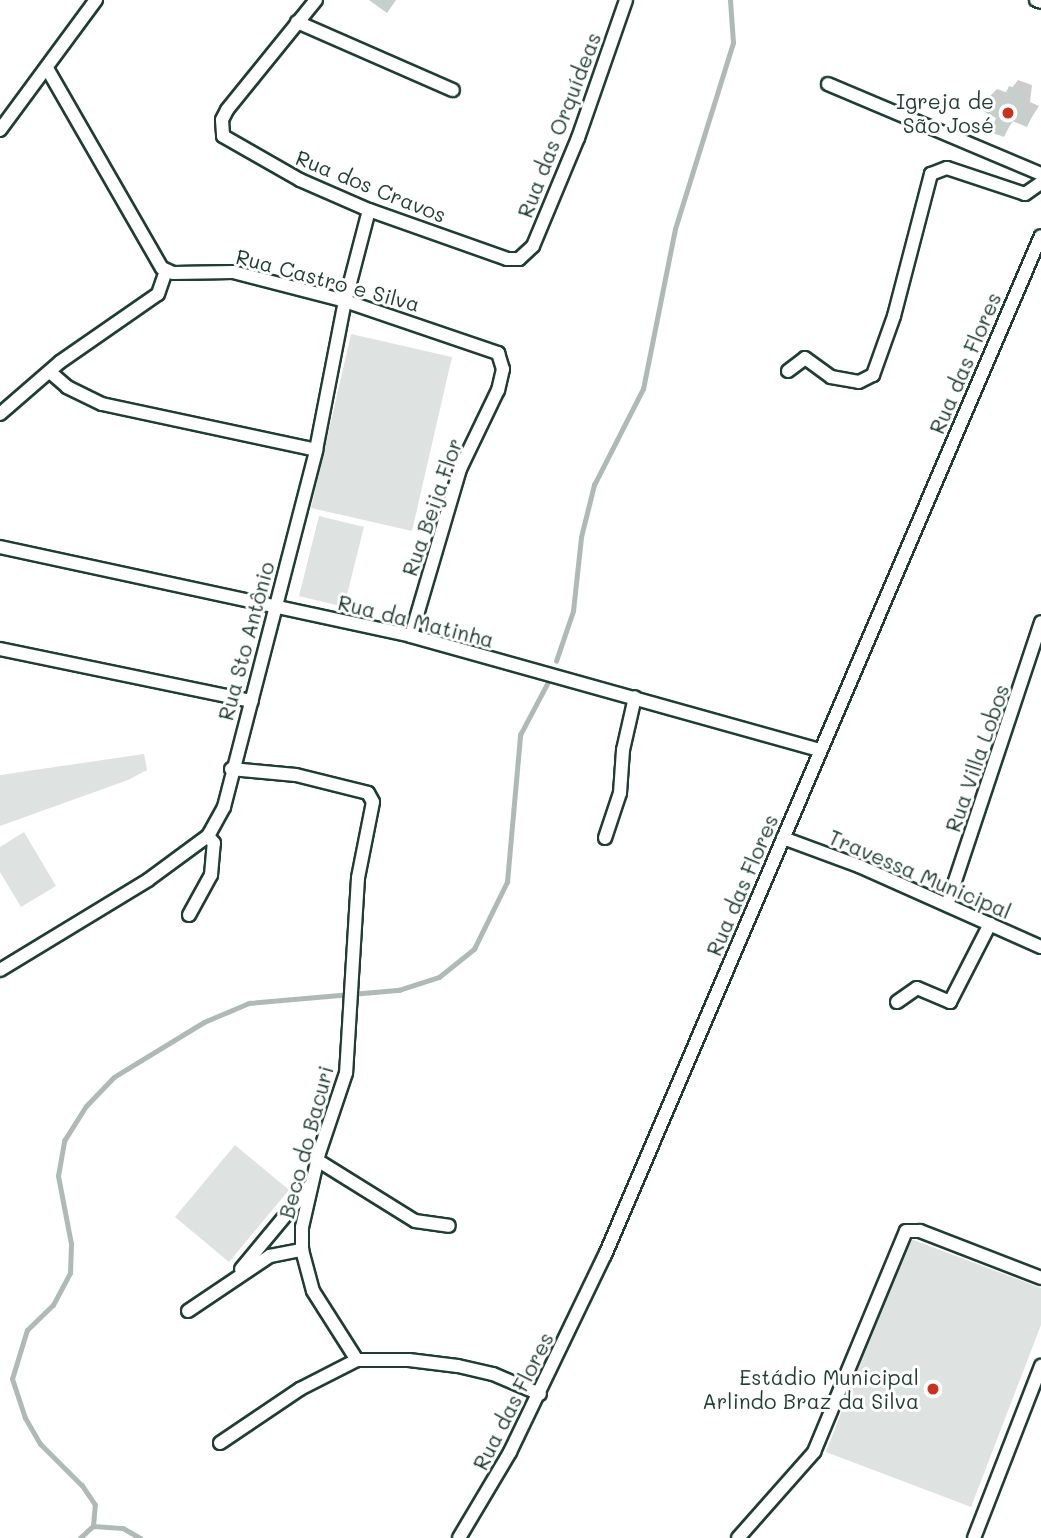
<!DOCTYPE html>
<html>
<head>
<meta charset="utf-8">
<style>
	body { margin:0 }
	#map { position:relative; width:1041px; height:1538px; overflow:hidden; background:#fff; font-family:Mali,sans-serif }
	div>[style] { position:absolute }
	.green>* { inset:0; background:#dee3e2 }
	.shadow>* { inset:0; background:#0003 }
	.stream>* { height:4.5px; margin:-2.25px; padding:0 2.25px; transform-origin:2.25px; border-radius:2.25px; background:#afbab7 }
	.building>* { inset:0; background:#c7cfcc }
	.roads { filter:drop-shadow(2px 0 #1f3d34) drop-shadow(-2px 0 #1f3d34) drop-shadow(0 2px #1f3d34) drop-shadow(0 -2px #1f3d34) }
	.street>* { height:12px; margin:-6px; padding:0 6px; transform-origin:6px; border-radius:6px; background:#fff }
	.dots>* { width:19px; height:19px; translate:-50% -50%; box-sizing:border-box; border:4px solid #fff; border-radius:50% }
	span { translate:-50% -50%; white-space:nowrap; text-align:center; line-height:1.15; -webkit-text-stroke:6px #fff; paint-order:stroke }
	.poi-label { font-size:21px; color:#1f3d34 }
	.right { translate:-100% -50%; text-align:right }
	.street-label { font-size:21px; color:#1f3d34 }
</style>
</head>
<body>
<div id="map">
	<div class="green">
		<div style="clip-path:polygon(351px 334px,452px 357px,412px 531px,311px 508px)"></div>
		<div style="clip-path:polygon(319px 516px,364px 527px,344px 607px,299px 596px)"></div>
		<div style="clip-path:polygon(144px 754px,147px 770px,128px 780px,0 826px,0 775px)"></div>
		<div style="clip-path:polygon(24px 832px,56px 886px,21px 907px,0 872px,0 847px)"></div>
		<div style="clip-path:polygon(235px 1145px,289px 1190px,229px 1262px,175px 1217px)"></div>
		<div style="clip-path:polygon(908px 1238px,1041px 1288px,1041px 1325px,971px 1507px,826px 1452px)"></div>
	</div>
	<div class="shadow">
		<div style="clip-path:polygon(1018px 80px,1032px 85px,1030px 102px,1039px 106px,1027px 125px,1014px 120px,1003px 135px,990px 96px,997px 89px,1008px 93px)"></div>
	</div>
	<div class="stream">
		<div style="left:556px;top:661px;width:53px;rotate:-71.2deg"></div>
		<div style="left:573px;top:611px;width:74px;rotate:-83.8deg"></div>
		<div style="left:581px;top:537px;width:54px;rotate:-76deg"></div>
		<div style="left:594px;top:485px;width:108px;rotate:-63deg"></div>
		<div style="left:643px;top:389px;width:163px;rotate:-78.7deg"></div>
		<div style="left:675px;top:229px;width:195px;rotate:-72.7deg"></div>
		<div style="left:733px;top:43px;width:43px;rotate:-94deg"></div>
		<div style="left:93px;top:1526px;width:30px;rotate:4deg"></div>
		<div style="left:123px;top:1528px;width:20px;rotate:30deg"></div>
		<div style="left:80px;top:1538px;width:18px;rotate:-43deg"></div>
		<div style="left:93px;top:1526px;width:21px;rotate:-85deg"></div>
		<div style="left:95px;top:1505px;width:23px;rotate:-124deg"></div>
		<div style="left:82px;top:1486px;width:59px;rotate:-135deg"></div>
		<div style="left:40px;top:1444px;width:30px;rotate:-120deg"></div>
		<div style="left:25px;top:1418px;width:41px;rotate:-108.4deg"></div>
		<div style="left:12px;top:1379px;width:51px;rotate:-73deg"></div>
		<div style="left:27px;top:1330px;width:36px;rotate:-44deg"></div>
		<div style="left:53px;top:1305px;width:36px;rotate:-62deg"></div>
		<div style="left:70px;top:1273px;width:29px;rotate:-88deg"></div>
		<div style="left:71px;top:1244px;width:69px;rotate:-100.8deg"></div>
		<div style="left:58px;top:1176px;width:36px;rotate:-80deg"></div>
		<div style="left:64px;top:1141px;width:41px;rotate:-57.8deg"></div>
		<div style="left:86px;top:1106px;width:40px;rotate:-46deg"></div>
		<div style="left:114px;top:1077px;width:105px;rotate:-31.4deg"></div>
		<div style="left:204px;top:1022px;width:49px;rotate:-22.9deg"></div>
		<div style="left:249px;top:1003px;width:151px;rotate:-5deg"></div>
		<div style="left:399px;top:990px;width:42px;rotate:-18deg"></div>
		<div style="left:439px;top:977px;width:45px;rotate:-38.7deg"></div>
		<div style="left:474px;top:949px;width:75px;rotate:-63.8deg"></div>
		<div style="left:507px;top:882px;width:148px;rotate:-84.9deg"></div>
		<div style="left:520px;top:735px;width:58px;rotate:-62.1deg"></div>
	</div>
	<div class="building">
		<div style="clip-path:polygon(369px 0,396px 0,387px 13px)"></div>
		<div style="clip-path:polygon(1009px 86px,1025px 92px,1024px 109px,1033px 114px,1027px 127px,1012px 121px,1004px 137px,990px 132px,996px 118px,983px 111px,988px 95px,1002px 101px)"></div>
	</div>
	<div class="roads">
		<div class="street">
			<div style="left:316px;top:0;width:141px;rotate:129deg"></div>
			<div style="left:227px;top:110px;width:11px;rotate:117deg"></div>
			<div style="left:222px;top:120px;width:16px;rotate:86deg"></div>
			<div style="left:223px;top:136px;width:89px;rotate:29.7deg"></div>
			<div style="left:300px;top:180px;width:75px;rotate:23.5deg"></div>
			<div style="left:369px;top:210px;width:146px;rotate:19.5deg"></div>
			<div style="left:507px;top:259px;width:12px"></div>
			<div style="left:519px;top:259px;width:19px;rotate:-43deg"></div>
			<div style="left:533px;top:246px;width:117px;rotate:-67.4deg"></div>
			<div style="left:578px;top:138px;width:146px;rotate:-70.8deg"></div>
			<div style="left:1036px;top:0;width:5px;rotate:22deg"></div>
			<div style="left:297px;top:22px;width:170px;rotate:23.6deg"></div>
			<div style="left:48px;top:70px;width:228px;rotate:60.1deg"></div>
			<div style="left:162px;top:268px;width:12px;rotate:24deg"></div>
			<div style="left:173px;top:273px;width:60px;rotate:-1deg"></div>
			<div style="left:233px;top:272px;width:116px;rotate:14.5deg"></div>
			<div style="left:345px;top:301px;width:162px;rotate:18.8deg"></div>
			<div style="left:498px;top:353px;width:17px;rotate:73deg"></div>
			<div style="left:503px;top:369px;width:22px;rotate:103deg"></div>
			<div style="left:498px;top:390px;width:88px;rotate:115.7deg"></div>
			<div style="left:460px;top:469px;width:174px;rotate:106.4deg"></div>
			<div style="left:828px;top:84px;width:231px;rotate:22.9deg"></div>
			<div style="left:0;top:130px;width:162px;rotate:-53.6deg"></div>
			<div style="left:788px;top:371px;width:21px;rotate:-37deg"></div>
			<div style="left:805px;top:358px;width:32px;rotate:36deg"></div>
			<div style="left:831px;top:377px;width:28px;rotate:10deg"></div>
			<div style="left:859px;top:382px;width:16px;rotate:-27deg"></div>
			<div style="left:873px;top:375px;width:63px;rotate:-70.4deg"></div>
			<div style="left:894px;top:316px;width:147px;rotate:-75.4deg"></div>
			<div style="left:931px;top:174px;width:17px;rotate:-21deg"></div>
			<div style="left:947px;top:168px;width:82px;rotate:18.4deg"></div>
			<div style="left:1025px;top:194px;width:19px;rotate:-35deg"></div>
			<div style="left:50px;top:372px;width:23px;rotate:41deg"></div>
			<div style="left:67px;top:387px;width:39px;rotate:26deg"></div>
			<div style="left:102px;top:404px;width:219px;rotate:12.1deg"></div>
			<div style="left:0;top:414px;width:79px;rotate:-40.9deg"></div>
			<div style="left:60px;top:362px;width:119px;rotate:-34.8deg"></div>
			<div style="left:158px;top:294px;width:24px;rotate:-71deg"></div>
			<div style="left:0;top:547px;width:421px;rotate:12.2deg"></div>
			<div style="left:411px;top:636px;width:424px;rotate:15.6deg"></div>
			<div style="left:0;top:649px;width:257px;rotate:11.7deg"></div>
			<div style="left:231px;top:769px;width:65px;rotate:5.3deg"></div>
			<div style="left:296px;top:775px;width:74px;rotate:14deg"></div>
			<div style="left:368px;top:793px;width:10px;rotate:61deg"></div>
			<div style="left:373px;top:802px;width:77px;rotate:101.2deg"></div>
			<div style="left:358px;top:878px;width:195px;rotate:93.5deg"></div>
			<div style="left:346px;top:1073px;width:84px;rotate:108.6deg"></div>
			<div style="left:319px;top:1153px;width:76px;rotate:102.9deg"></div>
			<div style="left:302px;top:1227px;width:23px;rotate:90deg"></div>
			<div style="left:302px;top:1250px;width:42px;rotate:75deg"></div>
			<div style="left:313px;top:1291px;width:82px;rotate:57.5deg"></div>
			<div style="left:605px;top:838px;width:47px;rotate:-71.6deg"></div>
			<div style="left:620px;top:793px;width:43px;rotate:-86deg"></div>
			<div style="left:623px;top:750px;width:54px;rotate:-77.2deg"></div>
			<div style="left:783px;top:838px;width:81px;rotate:20.2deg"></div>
			<div style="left:859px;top:866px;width:199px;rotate:24deg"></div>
			<div style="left:947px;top:905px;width:298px;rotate:-71.6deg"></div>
			<div style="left:189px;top:915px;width:46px;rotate:-61.2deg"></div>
			<div style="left:211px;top:875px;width:32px;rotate:-85deg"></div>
			<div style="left:214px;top:843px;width:9px;rotate:-131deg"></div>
			<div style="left:0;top:970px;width:173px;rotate:-31.3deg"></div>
			<div style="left:148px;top:880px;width:74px;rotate:-36.3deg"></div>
			<div style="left:208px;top:836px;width:33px;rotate:-61deg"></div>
			<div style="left:224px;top:807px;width:369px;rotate:-75.5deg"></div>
			<div style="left:316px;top:450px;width:147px;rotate:-79deg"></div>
			<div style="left:344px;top:306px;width:99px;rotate:-75.4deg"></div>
			<div style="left:897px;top:1002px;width:24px;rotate:-35deg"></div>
			<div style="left:917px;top:988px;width:36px;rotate:23deg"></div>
			<div style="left:950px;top:1002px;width:88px;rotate:-62.9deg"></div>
			<div style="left:317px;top:1160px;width:115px;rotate:31.9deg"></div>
			<div style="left:415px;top:1221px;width:34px;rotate:8deg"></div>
			<div style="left:241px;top:1269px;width:108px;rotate:-50.3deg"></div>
			<div style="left:188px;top:1311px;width:99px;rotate:-33.9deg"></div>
			<div style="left:270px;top:1256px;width:33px;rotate:-11deg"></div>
			<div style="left:220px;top:1443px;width:97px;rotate:-34deg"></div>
			<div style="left:300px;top:1389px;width:64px;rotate:-27deg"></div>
			<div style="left:357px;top:1360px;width:52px"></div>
			<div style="left:409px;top:1360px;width:49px;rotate:7deg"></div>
			<div style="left:458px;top:1366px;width:36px;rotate:13deg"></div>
			<div style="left:493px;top:1374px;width:51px;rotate:23.1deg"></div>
			<div style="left:459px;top:1538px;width:100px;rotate:-59.3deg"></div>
			<div style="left:510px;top:1452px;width:219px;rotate:-64.3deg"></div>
			<div style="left:605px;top:1255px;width:1108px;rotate:-66.84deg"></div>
			<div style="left:738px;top:1538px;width:115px;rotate:-48.5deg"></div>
			<div style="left:814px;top:1452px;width:239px;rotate:-67.4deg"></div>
			<div style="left:906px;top:1231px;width:14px"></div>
			<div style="left:920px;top:1231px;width:130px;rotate:21.2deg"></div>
			<div style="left:974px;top:1538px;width:185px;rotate:-68.7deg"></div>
		</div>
	</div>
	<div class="dots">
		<div style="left:1008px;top:113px;background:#c8321e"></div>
		<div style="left:933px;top:1389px;background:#c8321e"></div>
	</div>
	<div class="poi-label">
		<span class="right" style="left:994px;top:113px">Igreja de<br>São José</span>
		<span class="right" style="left:919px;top:1389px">Estádio Municipal<br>Arlindo Braz da Silva</span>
	</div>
	<div class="street-label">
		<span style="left:559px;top:125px;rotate:-69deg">Rua das Orquídeas</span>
		<span style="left:371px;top:186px;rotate:22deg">Rua dos Cravos</span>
		<span style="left:328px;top:280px;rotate:15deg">Rua Castro e Silva</span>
		<span style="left:965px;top:363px;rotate:-67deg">Rua das Flores</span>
		<span style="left:432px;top:507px;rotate:-71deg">Rua Beija Flor</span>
		<span style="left:416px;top:621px;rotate:14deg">Rua da Matinha</span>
		<span style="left:246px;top:641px;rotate:-75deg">Rua Sto Antônio</span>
		<span style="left:977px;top:758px;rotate:-71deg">Rua Villa Lobos</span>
		<span style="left:920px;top:874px;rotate:23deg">Travessa Municipal</span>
		<span style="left:742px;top:885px;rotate:-67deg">Rua das Flores</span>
		<span style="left:306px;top:1142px;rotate:-75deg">Beco do Bacuri</span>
		<span style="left:513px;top:1401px;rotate:-63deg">Rua das Flores</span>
	</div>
</div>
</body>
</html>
